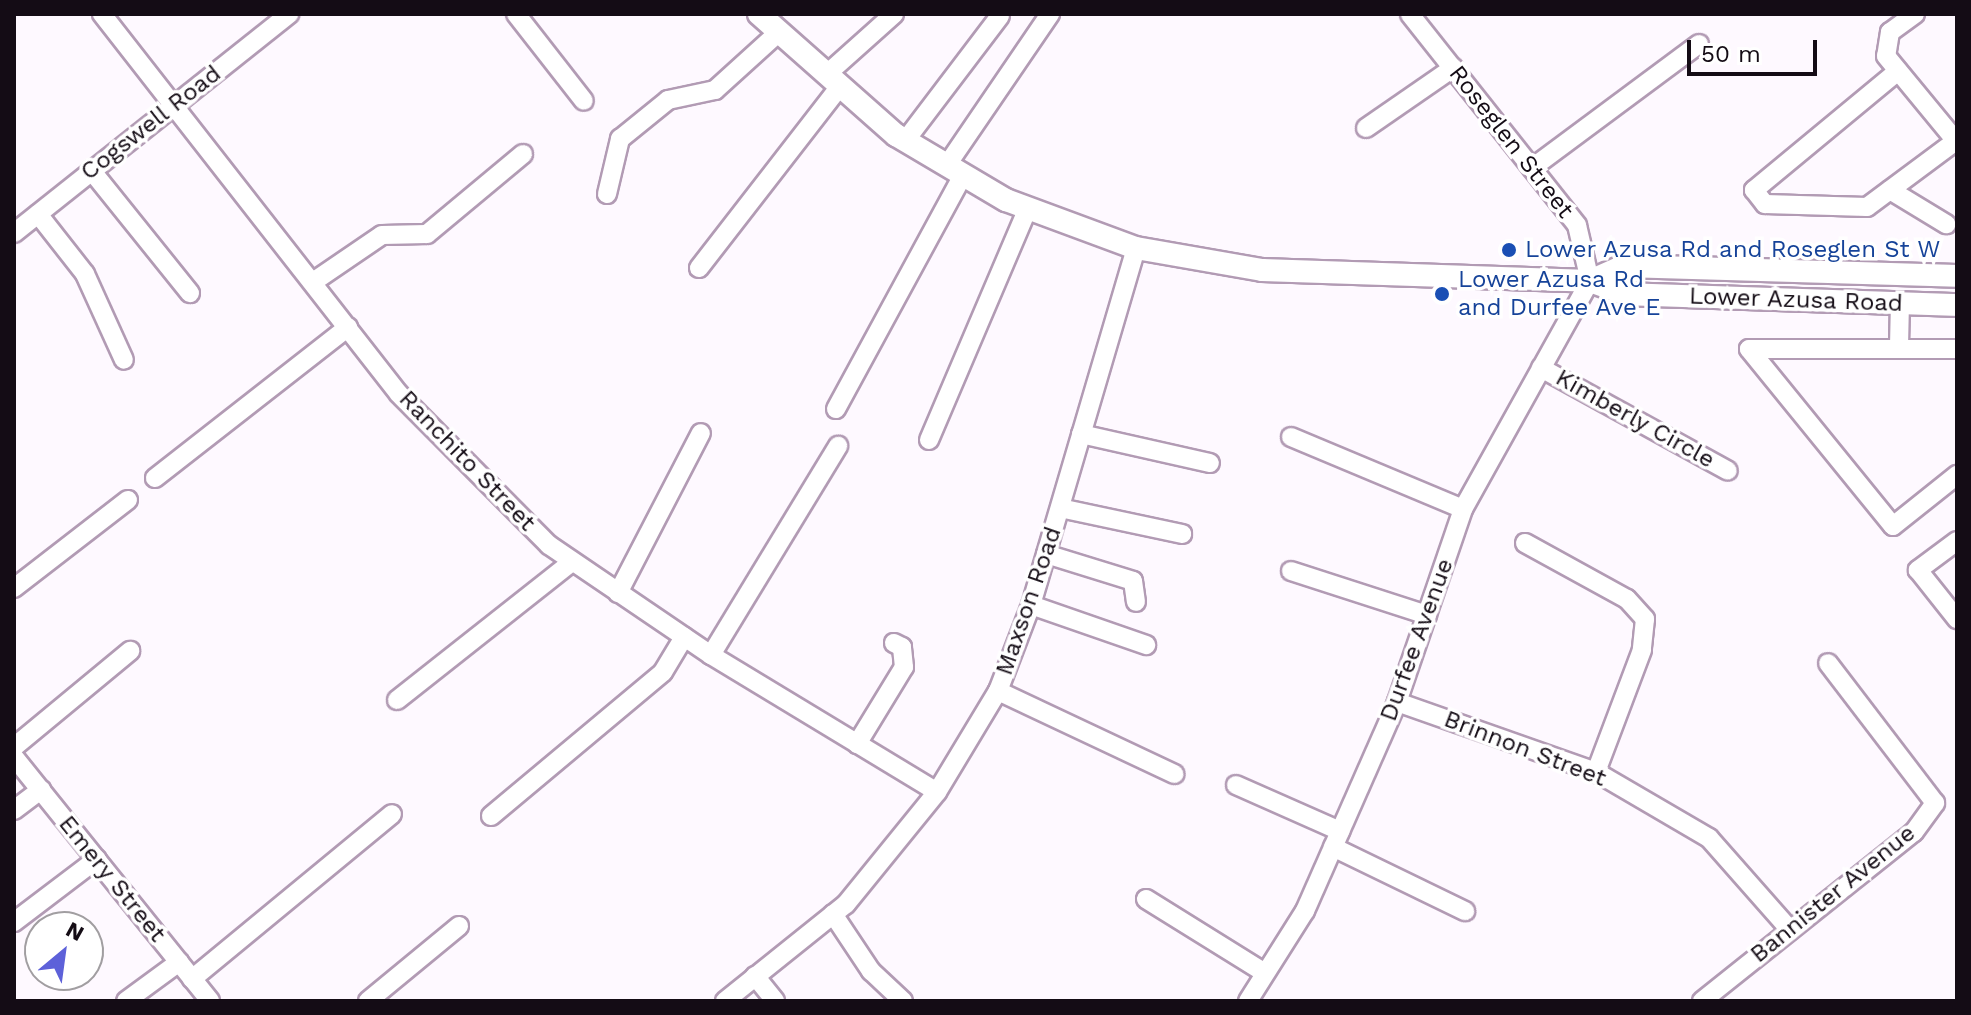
<!DOCTYPE html>
<html>
<head>
<meta charset="utf-8">
<style>
	body { margin:0 }
	#map { position:relative; width:1971px; height:1015px; overflow:hidden; background:#fef9ff; font-family:"Work Sans",sans-serif }
	div>[style] { position:absolute }
	.roads { filter:drop-shadow(2px 0 #b29bb4) drop-shadow(-2px 0 #b29bb4) drop-shadow(0 2px #b29bb4) drop-shadow(0 -2px #b29bb4) }
	.minor>* { height:18px; margin:-9px; padding:0 9px; transform-origin:9px; border-radius:9px; background:#fff }
	.major>* { height:22px; margin:-11px; padding:0 11px; transform-origin:11px; border-radius:11px; background:#fff }
	.dots>* { width:22px; height:22px; translate:-50% -50%; box-sizing:border-box; border:4px solid #fff; border-radius:50% }
	span { translate:-50% -50%; white-space:nowrap; text-align:center; line-height:1.15; -webkit-text-stroke:7px #fff; paint-order:stroke }
	.street-label { font-size:24px; color:#140c15 }
	.transit-label { font-size:24px; color:#164399 }
	.left { translate:0 -50%; text-align:left }
	.frame { position:absolute; inset:0; border:16px solid #140c15; pointer-events:none }
	.north { position:absolute; left:24px; top:911px; width:80px; height:80px; box-sizing:border-box; background:#fff; border:2px solid #a19ea1; border-radius:50%; rotate:29deg; font-size:22px; font-weight:700; line-height:32px; text-align:center; color:#140c15 }
	.north::after { content:''; display:block; margin:auto; width:28px; height:36px; background:#5d61d9; clip-path:polygon(50% 0,100% 100%,50% 72%,0 100%) }
	.scale { position:absolute; left:1687px; top:40px; width:130px; height:36px; box-sizing:border-box; border:4px solid #140c15; border-top:0; padding-left:10px; font-size:24px; line-height:28px; white-space:nowrap; color:#140c15; -webkit-text-stroke:6px #fff; paint-order:stroke }
</style>
</head>
<body>
<div id="map">
	<div class="roads">
		<div class="minor">
			<div style="left:102px;top:14px;width:482px;rotate:52deg"></div>
			<div style="left:399px;top:394px;width:213px;rotate:45.2deg"></div>
			<div style="left:549px;top:545px;width:196px;rotate:34.2deg"></div>
			<div style="left:711px;top:655px;width:264px;rotate:31.2deg"></div>
			<div style="left:516px;top:14px;width:110px;rotate:52deg"></div>
			<div style="left:1915px;top:14px;width:31px;rotate:144deg"></div>
			<div style="left:1890px;top:32px;width:24px;rotate:99deg"></div>
			<div style="left:1886px;top:56px;width:112px;rotate:50.5deg"></div>
			<div style="left:1898px;top:71px;width:187px;rotate:140.4deg"></div>
			<div style="left:1754px;top:190px;width:18px;rotate:52deg"></div>
			<div style="left:1765px;top:204px;width:102px;rotate:1.7deg"></div>
			<div style="left:1867px;top:207px;width:111px;rotate:-36.6deg"></div>
			<div style="left:827px;top:74px;width:90px;rotate:-41.8deg"></div>
			<div style="left:1366px;top:128px;width:106px;rotate:-34.6deg"></div>
			<div style="left:905px;top:141px;width:157px;rotate:-52.8deg"></div>
			<div style="left:947px;top:165px;width:183px;rotate:-55.7deg"></div>
			<div style="left:1532px;top:168px;width:208px;rotate:-36.6deg"></div>
			<div style="left:91px;top:170px;width:158px;rotate:51.2deg"></div>
			<div style="left:1890px;top:190px;width:66px;rotate:31.3deg"></div>
			<div style="left:607px;top:194px;width:57px;rotate:-76.7deg"></div>
			<div style="left:620px;top:139px;width:62px;rotate:-39.1deg"></div>
			<div style="left:668px;top:100px;width:48px;rotate:-12deg"></div>
			<div style="left:715px;top:90px;width:86px;rotate:-42.2deg"></div>
			<div style="left:38px;top:214px;width:76px;rotate:51.9deg"></div>
			<div style="left:85px;top:274px;width:94px;rotate:65.6deg"></div>
			<div style="left:14px;top:233px;width:352px;rotate:-38.5deg"></div>
			<div style="left:699px;top:268px;width:230px;rotate:-52.2deg"></div>
			<div style="left:313px;top:282px;width:83px;rotate:-34.3deg"></div>
			<div style="left:382px;top:235px;width:45px;rotate:-1.3deg"></div>
			<div style="left:427px;top:234px;width:125px;rotate:-39.8deg"></div>
			<div style="left:1899px;top:346px;width:43px;rotate:-88.7deg"></div>
			<div style="left:1957px;top:349px;width:208px;rotate:180deg"></div>
			<div style="left:1749px;top:349px;width:228px;rotate:50.9deg"></div>
			<div style="left:1893px;top:526px;width:82px;rotate:-38.6deg"></div>
			<div style="left:1541px;top:368px;width:213px;rotate:28.8deg"></div>
			<div style="left:836px;top:409px;width:266px;rotate:-61.5deg"></div>
			<div style="left:1081px;top:434px;width:132px;rotate:12.7deg"></div>
			<div style="left:1291px;top:437px;width:186px;rotate:22.7deg"></div>
			<div style="left:929px;top:440px;width:252px;rotate:-66.9deg"></div>
			<div style="left:155px;top:478px;width:245px;rotate:-38deg"></div>
			<div style="left:1060px;top:508px;width:125px;rotate:12deg"></div>
			<div style="left:1957px;top:541px;width:49px;rotate:143.4deg"></div>
			<div style="left:1918px;top:570px;width:63px;rotate:51.5deg"></div>
			<div style="left:1525px;top:543px;width:116px;rotate:28.8deg"></div>
			<div style="left:1627px;top:599px;width:27px;rotate:48deg"></div>
			<div style="left:1645px;top:619px;width:31px;rotate:96deg"></div>
			<div style="left:1642px;top:650px;width:130px;rotate:110.7deg"></div>
			<div style="left:1046px;top:554px;width:91px;rotate:17.2deg"></div>
			<div style="left:1133px;top:581px;width:21px;rotate:82deg"></div>
			<div style="left:1291px;top:571px;width:143px;rotate:17.9deg"></div>
			<div style="left:14px;top:588px;width:144px;rotate:-37.7deg"></div>
			<div style="left:618px;top:593px;width:180px;rotate:-62.6deg"></div>
			<div style="left:1031px;top:605px;width:122px;rotate:19.2deg"></div>
			<div style="left:711px;top:655px;width:245px;rotate:-58.7deg"></div>
			<div style="left:998px;top:691px;width:195px;rotate:25.2deg"></div>
			<div style="left:397px;top:700px;width:223px;rotate:-38.3deg"></div>
			<div style="left:1397px;top:702px;width:211px;rotate:19.4deg"></div>
			<div style="left:1596px;top:772px;width:131px;rotate:30.3deg"></div>
			<div style="left:1709px;top:838px;width:123px;rotate:48.6deg"></div>
			<div style="left:857px;top:744px;width:90px;rotate:-58.6deg"></div>
			<div style="left:904px;top:667px;width:20px;rotate:-96deg"></div>
			<div style="left:902px;top:647px;width:9px;rotate:-153deg"></div>
			<div style="left:14px;top:747px;width:151px;rotate:-39.6deg"></div>
			<div style="left:14px;top:757px;width:313px;rotate:51.2deg"></div>
			<div style="left:1236px;top:785px;width:114px;rotate:23.9deg"></div>
			<div style="left:14px;top:810px;width:34px;rotate:-37deg"></div>
			<div style="left:491px;top:816px;width:224px;rotate:-39.9deg"></div>
			<div style="left:663px;top:672px;width:41px;rotate:-59deg"></div>
			<div style="left:1333px;top:847px;width:147px;rotate:25.9deg"></div>
			<div style="left:1146px;top:899px;width:140px;rotate:31.9deg"></div>
			<div style="left:833px;top:914px;width:69px;rotate:56.3deg"></div>
			<div style="left:871px;top:971px;width:44px;rotate:43.2deg"></div>
			<div style="left:14px;top:922px;width:104px;rotate:-37.2deg"></div>
			<div style="left:755px;top:976px;width:32px;rotate:51deg"></div>
			<div style="left:192px;top:979px;width:259px;rotate:-39.5deg"></div>
			<div style="left:126px;top:1001px;width:66px;rotate:-36.3deg"></div>
			<div style="left:368px;top:1001px;width:118px;rotate:-39.5deg"></div>
			<div style="left:725px;top:1001px;width:155px;rotate:-38.7deg"></div>
			<div style="left:846px;top:904px;width:144px;rotate:-50.9deg"></div>
			<div style="left:937px;top:792px;width:118px;rotate:-58.9deg"></div>
			<div style="left:998px;top:691px;width:92px;rotate:-69deg"></div>
			<div style="left:1031px;top:605px;width:372px;rotate:-73.6deg"></div>
			<div style="left:1248px;top:1001px;width:107px;rotate:-57.7deg"></div>
			<div style="left:1305px;top:911px;width:228px;rotate:-66.2deg"></div>
			<div style="left:1397px;top:702px;width:204px;rotate:-71.1deg"></div>
			<div style="left:1463px;top:509px;width:261px;rotate:-60.9deg"></div>
			<div style="left:1590px;top:281px;width:57px;rotate:-103.1deg"></div>
			<div style="left:1577px;top:225px;width:269px;rotate:-128.4deg"></div>
			<div style="left:1702px;top:1001px;width:271px;rotate:-38.6deg"></div>
			<div style="left:1914px;top:832px;width:36px;rotate:-54deg"></div>
			<div style="left:1935px;top:803px;width:176px;rotate:-127.4deg"></div>
		</div>
		<div class="major">
			<div style="left:759px;top:14px;width:183px;rotate:41.5deg"></div>
			<div style="left:896px;top:135px;width:128px;rotate:30.6deg"></div>
			<div style="left:1006px;top:200px;width:139px;rotate:20.3deg"></div>
			<div style="left:1136px;top:248px;width:128px;rotate:9.9deg"></div>
			<div style="left:1262px;top:270px;width:328px;rotate:1.9deg"></div>
			<div style="left:1590px;top:281px;width:37px;rotate:20deg"></div>
			<div style="left:1625px;top:294px;width:332px;rotate:1.9deg"></div>
			<div style="left:1590px;top:281px;width:37px;rotate:-24deg"></div>
			<div style="left:1624px;top:266px;width:333px;rotate:1.7deg"></div>
		</div>
	</div>
	<div class="dots">
		<div style="left:1509px;top:250px;background:#1a4fb4"></div>
		<div style="left:1442px;top:294px;background:#1a4fb4"></div>
	</div>
	<div class="street-label">
		<span style="left:151px;top:123px;rotate:-38deg">Cogswell Road</span>
		<span style="left:1511px;top:142px;rotate:52deg">Roseglen Street</span>
		<span style="left:1796px;top:300px;rotate:2deg">Lower Azusa Road</span>
		<span style="left:1635px;top:419px;rotate:29deg">Kimberly Circle</span>
		<span style="left:467px;top:461px;rotate:46deg">Ranchito Street</span>
		<span style="left:1029px;top:601px;rotate:-71deg">Maxson Road</span>
		<span style="left:1417px;top:640px;rotate:-70deg">Durfee Avenue</span>
		<span style="left:1525px;top:749px;rotate:21deg">Brinnon Street</span>
		<span style="left:112px;top:879px;rotate:51deg">Emery Street</span>
		<span style="left:1833px;top:894px;rotate:-39deg">Bannister Avenue</span>
	</div>
	<div class="transit-label">
		<span class="left" style="left:1525px;top:250px">Lower Azusa Rd and Roseglen St W</span>
		<span class="left" style="left:1458px;top:294px">Lower Azusa Rd<br>and Durfee Ave E</span>
	</div>
	<div class="frame"></div>
	<div class="north">N</div>
	<div class="scale">50 m</div>
</div>
</body>
</html>
